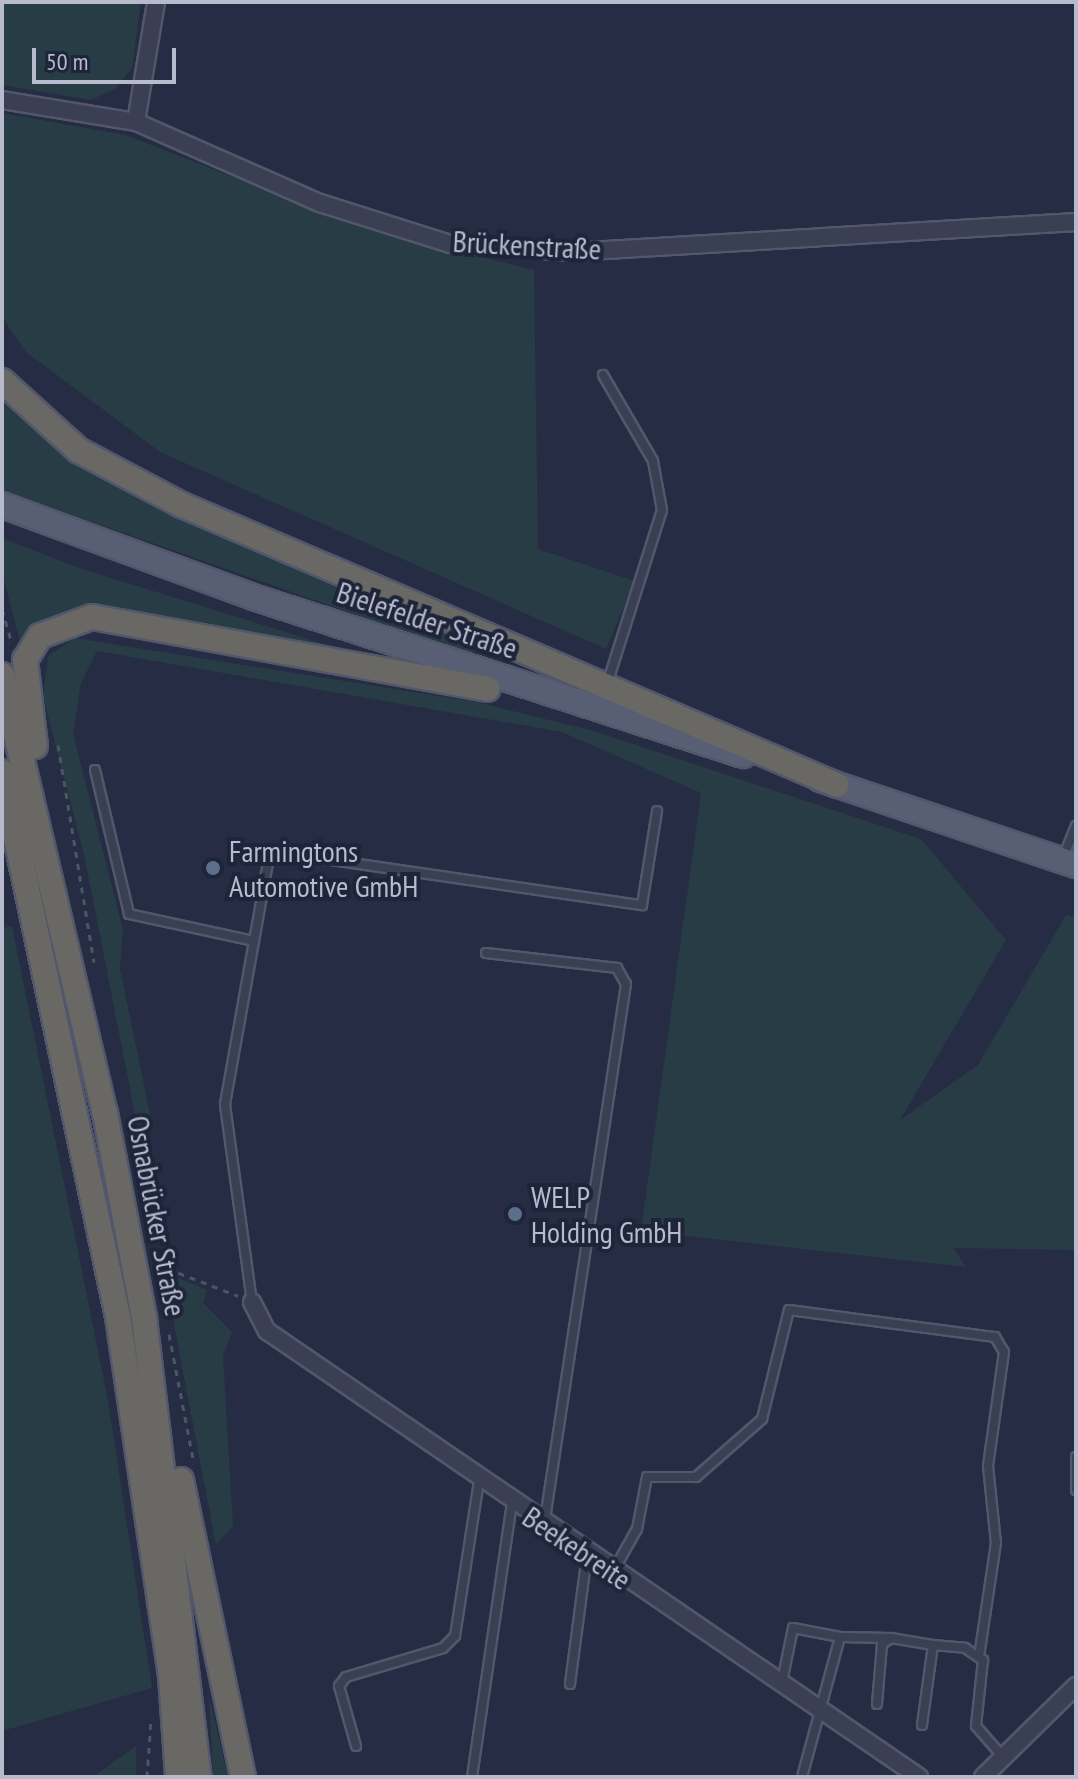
<!DOCTYPE html>
<html>
<head>
<meta charset="utf-8">
<style>
	body { margin:0 }
	#map { position:relative; width:1078px; height:1779px; overflow:hidden; background:#252c44; font-family:"PT Sans Narrow",sans-serif }
	div>[style] { position:absolute }
	.green>* { inset:0; background:#273c45 }
	.path>* { height:3px; margin-top:-1.5px; transform-origin:0; background:repeating-linear-gradient(90deg,#465961 0 6px,transparent 0 12px) }
	.roads { filter:drop-shadow(2px 0 #52576b) drop-shadow(-2px 0 #52576b) drop-shadow(0 2px #52576b) drop-shadow(0 -2px #52576b) }
	.service>* { height:8px; margin:-4px; padding:0 4px; transform-origin:4px; border-radius:4px; background:#3a3f54 }
	.minor>* { height:16px; margin:-8px; padding:0 8px; transform-origin:8px; border-radius:8px; background:#3a3f54 }
	.primary>* { height:24px; margin:-12px; padding:0 12px; transform-origin:12px; border-radius:12px; background:#585e74 }
	.trunk>* { height:24px; margin:-12px; padding:0 12px; transform-origin:12px; border-radius:12px; background:#696865 }
	.dots>* { width:22px; height:22px; translate:-50% -50%; box-sizing:border-box; border:4px solid #1e2439; border-radius:50% }
	span { translate:-50% -50%; white-space:nowrap; text-align:center; line-height:1.15; -webkit-text-stroke:8px #1e2439; paint-order:stroke }
	.street-label { font-size:30px; color:#b7bbcd }
	.poi-label { font-size:30px; color:#b7bbcd }
	.left { translate:0 -50%; text-align:left }
	.frame { position:absolute; inset:0; border:4px solid #b7bbcd; pointer-events:none }
	.scale { position:absolute; left:32px; top:48px; width:144px; height:36px; box-sizing:border-box; border:4px solid #b7bbcd; border-top:0; padding-left:10px; font-size:24px; line-height:28px; white-space:nowrap; color:#b7bbcd; -webkit-text-stroke:6px #1e2439; paint-order:stroke }
</style>
</head>
<body>
<div id="map">
	<div class="green">
		<div style="clip-path:polygon(2px 2px,141px 2px,132px 68px,115px 89px,91px 100px,2px 85px)"></div>
		<div style="clip-path:polygon(2px 113px,126px 135px,363px 228px,534px 270px,538px 549px,635px 581px,606px 649px,160px 452px,26px 352px,2px 317px)"></div>
		<div style="clip-path:polygon(2px 399px,71px 460px,179px 516px,477px 643px,473px 656px,2px 490px)"></div>
		<div style="clip-path:polygon(2px 538px,82px 569px,363px 656px,106px 610px,71px 610px,43px 621px,21px 646px,2px 572px)"></div>
		<div style="clip-path:polygon(75px 638px,476px 702px,594px 731px,921px 839px,1006px 940px,900px 1120px,978px 1065px,1066px 915px,1076px 917px,1076px 1250px,953px 1248px,966px 1267px,641px 1231px,701px 793px,562px 732px,97px 651px,81px 683px,73px 733px,123px 930px,120px 969px,153px 1128px,138px 1130px,85px 859px,43px 696px,48px 656px)"></div>
		<div style="clip-path:polygon(12px 926px,108px 1400px,152px 1688px,2px 1731px,2px 928px)"></div>
		<div style="clip-path:polygon(164px 1272px,207px 1290px,203px 1303px,232px 1332px,223px 1356px,233px 1526px,216px 1545px)"></div>
		<div style="clip-path:polygon(209px 1696px,228px 1777px,213px 1777px)"></div>
		<div style="clip-path:polygon(136px 1746px,136px 1777px,93px 1777px)"></div>
	</div>
	<div class="path">
		<div style="left:2px;top:609px;width:32px;rotate:74deg"></div>
		<div style="left:58px;top:745px;width:220px;rotate:80.6deg"></div>
		<div style="left:156px;top:1264px;width:88px;rotate:21.3deg"></div>
		<div style="left:169px;top:1334px;width:132px;rotate:79.1deg"></div>
		<div style="left:147px;top:1777px;width:57px;rotate:-86deg"></div>
	</div>
	<div class="roads">
		<div class="service">
			<div style="left:603px;top:375px;width:99px;rotate:59.8deg"></div>
			<div style="left:653px;top:461px;width:50px;rotate:79.6deg"></div>
			<div style="left:662px;top:510px;width:182px;rotate:107.5deg"></div>
			<div style="left:95px;top:770px;width:148px;rotate:76.7deg"></div>
			<div style="left:129px;top:914px;width:128px;rotate:12.2deg"></div>
			<div style="left:1063px;top:858px;width:35px;rotate:-68deg"></div>
			<div style="left:486px;top:953px;width:132px;rotate:6.5deg"></div>
			<div style="left:617px;top:968px;width:18px;rotate:61deg"></div>
			<div style="left:626px;top:984px;width:541px;rotate:98.61deg"></div>
			<div style="left:252px;top:1302px;width:200px;rotate:-97.8deg"></div>
			<div style="left:225px;top:1104px;width:257px;rotate:-79.9deg"></div>
			<div style="left:270px;top:851px;width:376px;rotate:8.3deg"></div>
			<div style="left:642px;top:905px;width:95px;rotate:-80.9deg"></div>
			<div style="left:1076px;top:1457px;width:33px;rotate:90deg"></div>
			<div style="left:615px;top:1568px;width:45px;rotate:-60.6deg"></div>
			<div style="left:637px;top:1529px;width:53px;rotate:-79.1deg"></div>
			<div style="left:647px;top:1477px;width:49px"></div>
			<div style="left:696px;top:1477px;width:88px;rotate:-41.3deg"></div>
			<div style="left:762px;top:1419px;width:112px;rotate:-76.1deg"></div>
			<div style="left:789px;top:1310px;width:208px;rotate:7.5deg"></div>
			<div style="left:995px;top:1337px;width:17px;rotate:59deg"></div>
			<div style="left:1004px;top:1352px;width:115px;rotate:98deg"></div>
			<div style="left:988px;top:1466px;width:77px;rotate:84.1deg"></div>
			<div style="left:996px;top:1543px;width:115px;rotate:98.5deg"></div>
			<div style="left:782px;top:1682px;width:55px;rotate:-78.5deg"></div>
			<div style="left:793px;top:1628px;width:48px;rotate:10.8deg"></div>
			<div style="left:570px;top:1684px;width:131px;rotate:-82.5deg"></div>
			<div style="left:877px;top:1704px;width:60px;rotate:-85.2deg"></div>
			<div style="left:882px;top:1644px;width:11px;rotate:-34deg"></div>
			<div style="left:891px;top:1638px;width:43px;rotate:9.5deg"></div>
			<div style="left:922px;top:1725px;width:81px;rotate:-82.2deg"></div>
			<div style="left:933px;top:1645px;width:32px;rotate:5deg"></div>
			<div style="left:965px;top:1648px;width:22px;rotate:34deg"></div>
			<div style="left:983px;top:1660px;width:66px;rotate:96.1deg"></div>
			<div style="left:976px;top:1726px;width:37px;rotate:49deg"></div>
			<div style="left:356px;top:1746px;width:62px;rotate:-105.8deg"></div>
			<div style="left:339px;top:1686px;width:11px;rotate:-52deg"></div>
			<div style="left:346px;top:1677px;width:101px;rotate:-16.6deg"></div>
			<div style="left:443px;top:1648px;width:17px;rotate:-45deg"></div>
			<div style="left:455px;top:1636px;width:157px;rotate:-81.2deg"></div>
			<div style="left:472px;top:1777px;width:276px;rotate:-81.7deg"></div>
			<div style="left:802px;top:1777px;width:145px;rotate:-74.8deg"></div>
			<div style="left:840px;top:1637px;width:51px;rotate:1.1deg"></div>
		</div>
		<div class="minor">
			<div style="left:2px;top:100px;width:136px;rotate:9.3deg"></div>
			<div style="left:136px;top:122px;width:201px;rotate:23.8deg"></div>
			<div style="left:320px;top:203px;width:136px;rotate:17.5deg"></div>
			<div style="left:450px;top:244px;width:122px;rotate:3.8deg"></div>
			<div style="left:572px;top:252px;width:505px;rotate:-3.41deg"></div>
			<div style="left:136px;top:122px;width:122px;rotate:-80.5deg"></div>
			<div style="left:252px;top:1302px;width:33px;rotate:63deg"></div>
			<div style="left:267px;top:1331px;width:790px;rotate:34.37deg"></div>
			<div style="left:983px;top:1777px;width:130px;rotate:-44.4deg"></div>
		</div>
		<div class="primary">
			<div style="left:2px;top:505px;width:270px;rotate:20.1deg"></div>
			<div style="left:256px;top:598px;width:512px;rotate:17.87deg"></div>
			<div style="left:820px;top:779px;width:270px;rotate:18.6deg"></div>
		</div>
		<div class="trunk">
			<div style="left:2px;top:381px;width:103px;rotate:42.2deg"></div>
			<div style="left:78px;top:450px;width:118px;rotate:27.9deg"></div>
			<div style="left:182px;top:505px;width:712px;rotate:23.15deg"></div>
			<div style="left:2px;top:675px;width:450px;rotate:76.8deg"></div>
			<div style="left:105px;top:1113px;width:209px;rotate:79.2deg"></div>
			<div style="left:144px;top:1318px;width:462px;rotate:83.2deg"></div>
			<div style="left:35px;top:746px;width:87px;rotate:-96.6deg"></div>
			<div style="left:25px;top:660px;width:28px;rotate:-58deg"></div>
			<div style="left:40px;top:636px;width:55px;rotate:-20.1deg"></div>
			<div style="left:92px;top:617px;width:402px;rotate:10.3deg"></div>
			<div style="left:2px;top:772px;width:557px;rotate:77.98deg"></div>
			<div style="left:118px;top:1317px;width:363px;rotate:81.6deg"></div>
			<div style="left:171px;top:1676px;width:101px;rotate:86deg"></div>
			<div style="left:181px;top:1480px;width:303px;rotate:78.2deg"></div>
		</div>
	</div>
	<div class="dots">
		<div style="left:213px;top:868px;background:#5c6f8a"></div>
		<div style="left:515px;top:1214px;background:#5c6f8a"></div>
	</div>
	<div class="street-label">
		<span style="left:527px;top:245px;rotate:3deg">Brückenstraße</span>
		<span style="left:427px;top:620px;rotate:18deg">Bielefelder Straße</span>
		<span style="left:157px;top:1216px;rotate:79deg">Osnabrücker Straße</span>
		<span style="left:577px;top:1548px;rotate:34deg">Beekebreite</span>
	</div>
	<div class="poi-label">
		<span class="left" style="left:229px;top:868px">Farmingtons<br>Automotive GmbH</span>
		<span class="left" style="left:531px;top:1214px">WELP<br>Holding GmbH</span>
	</div>
	<div class="frame"></div>
	<div class="scale">50 m</div>
</div>
</body>
</html>
